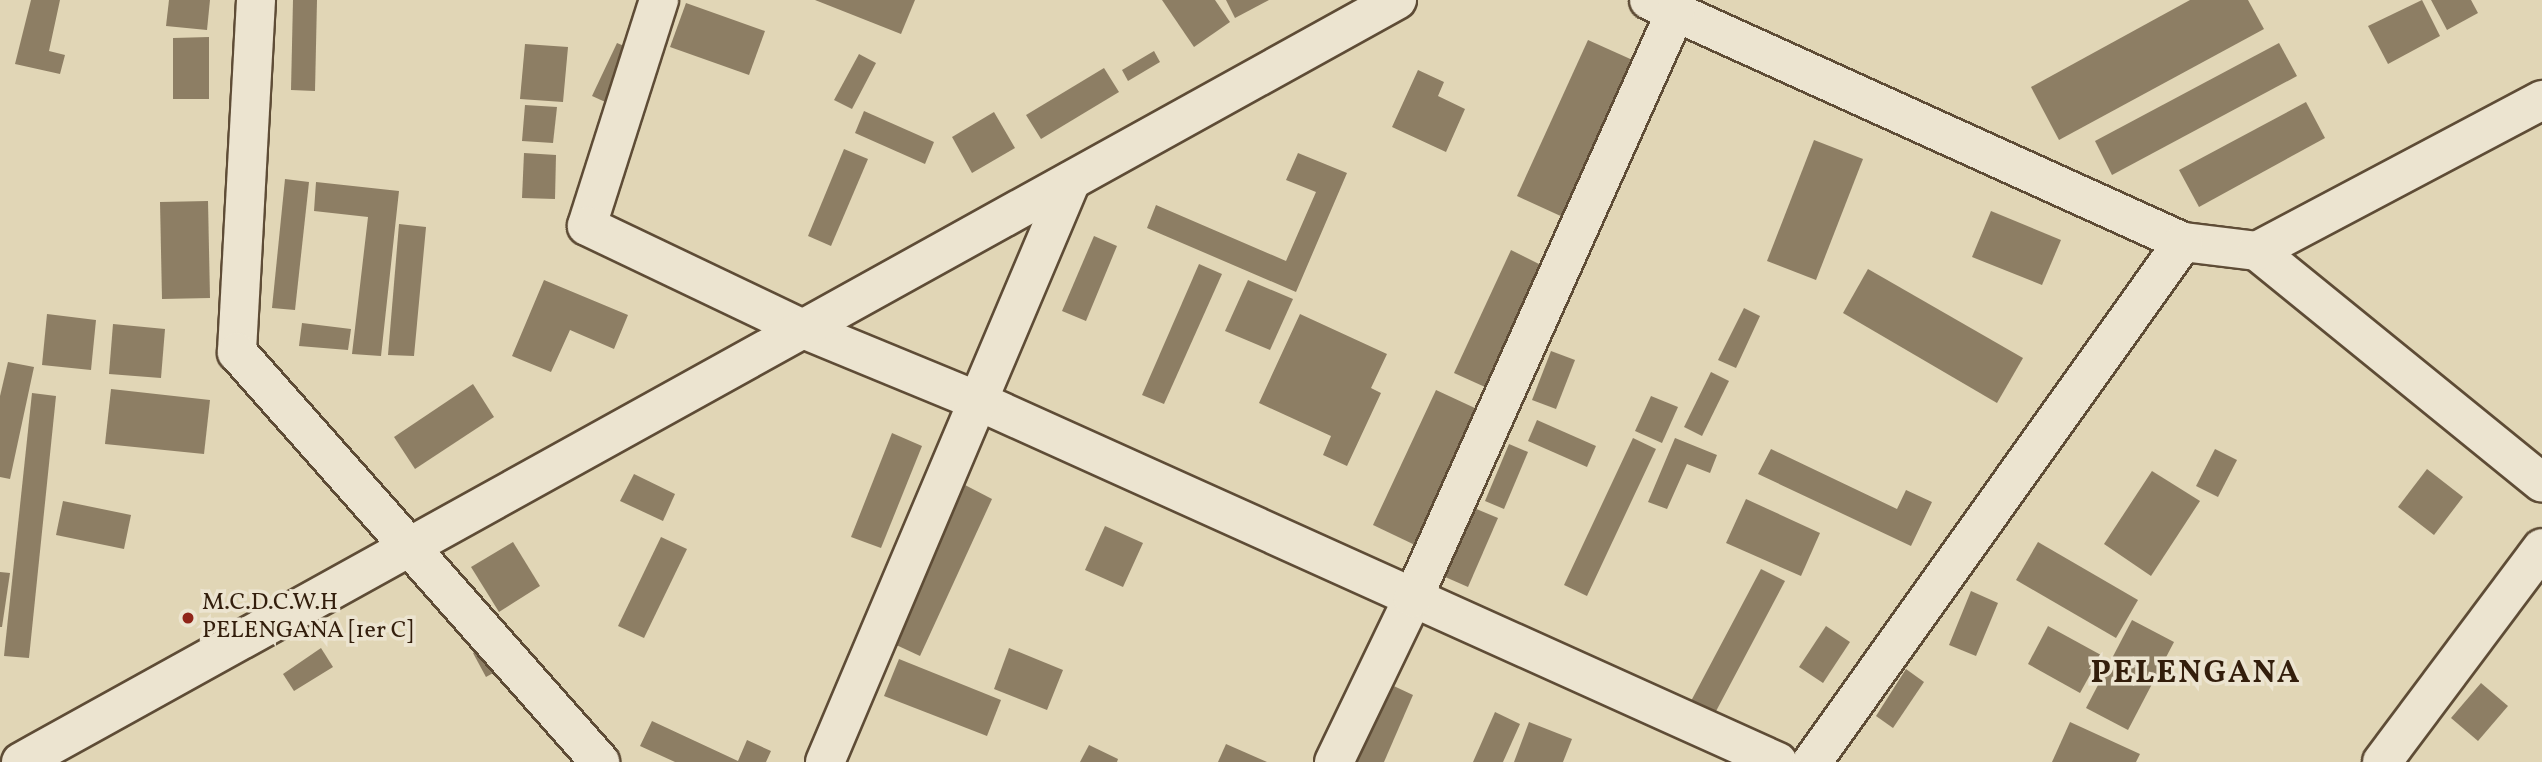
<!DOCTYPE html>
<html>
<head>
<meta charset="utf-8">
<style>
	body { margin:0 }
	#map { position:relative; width:2542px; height:762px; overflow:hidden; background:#e1d6b6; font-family:Vollkorn,serif }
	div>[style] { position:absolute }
	.building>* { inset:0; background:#8d7e64 }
	.roads { filter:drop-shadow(2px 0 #5e4c36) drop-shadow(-2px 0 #5e4c36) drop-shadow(0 2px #5e4c36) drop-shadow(0 -2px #5e4c36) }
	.minor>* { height:38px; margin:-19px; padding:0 19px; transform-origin:19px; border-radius:19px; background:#ece4d0 }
	.dots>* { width:19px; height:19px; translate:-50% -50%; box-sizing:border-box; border:4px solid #ece4d0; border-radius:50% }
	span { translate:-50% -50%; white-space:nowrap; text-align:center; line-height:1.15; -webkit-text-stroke:7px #ece4d0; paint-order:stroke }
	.poi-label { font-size:24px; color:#331e0c }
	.left { translate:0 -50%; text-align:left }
	.district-label { font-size:32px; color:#331e0c; font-weight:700; letter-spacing:2px }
</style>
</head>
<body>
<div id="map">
	<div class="building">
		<div style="clip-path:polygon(31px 0,60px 0,49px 51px,65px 55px,60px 74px,15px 64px)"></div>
		<div style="clip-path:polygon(169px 0,210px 0,207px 30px,166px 26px)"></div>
		<div style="clip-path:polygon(293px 0,317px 0,315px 91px,291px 90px)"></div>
		<div style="clip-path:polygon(815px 0,915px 0,901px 34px)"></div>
		<div style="clip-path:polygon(1162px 0,1215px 0,1230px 22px,1194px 47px)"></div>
		<div style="clip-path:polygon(1226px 0,1269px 0,1235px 18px)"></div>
		<div style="clip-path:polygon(2190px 0,2248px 0,2264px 29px,2059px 140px,2031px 87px)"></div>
		<div style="clip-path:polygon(2422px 0,2440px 36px,2388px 64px,2368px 26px)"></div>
		<div style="clip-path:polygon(2431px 0,2471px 0,2478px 13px,2447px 30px)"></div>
		<div style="clip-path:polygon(686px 3px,765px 31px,749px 75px,670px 47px)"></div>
		<div style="clip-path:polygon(209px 37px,209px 99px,173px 99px,173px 38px)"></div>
		<div style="clip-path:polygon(1588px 40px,1637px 62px,1565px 218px,1517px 196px)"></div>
		<div style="clip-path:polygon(617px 43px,636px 51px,612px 105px,592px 96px)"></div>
		<div style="clip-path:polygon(2279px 43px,2297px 76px,2112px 175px,2095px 141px)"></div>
		<div style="clip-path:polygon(525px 44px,568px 47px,563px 102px,520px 99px)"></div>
		<div style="clip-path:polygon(1154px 51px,1160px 62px,1128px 81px,1122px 70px)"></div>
		<div style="clip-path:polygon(859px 54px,876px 63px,852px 109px,834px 100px)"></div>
		<div style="clip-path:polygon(1104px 68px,1119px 92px,1041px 139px,1026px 115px)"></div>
		<div style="clip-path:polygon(1418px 70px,1444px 82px,1438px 96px,1465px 109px,1446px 152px,1392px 127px)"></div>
		<div style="clip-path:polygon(2306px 102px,2325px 138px,2199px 207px,2179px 170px)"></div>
		<div style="clip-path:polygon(525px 105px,557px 107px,553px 143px,522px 141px)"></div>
		<div style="clip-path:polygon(864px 111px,934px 142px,925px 164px,855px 133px)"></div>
		<div style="clip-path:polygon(994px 112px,1015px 148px,972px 173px,952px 137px)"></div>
		<div style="clip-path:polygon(1814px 140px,1863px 159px,1816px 280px,1767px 261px)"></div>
		<div style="clip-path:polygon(844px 149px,868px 159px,831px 246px,808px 236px)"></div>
		<div style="clip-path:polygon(524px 153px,556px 155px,555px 199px,522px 198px)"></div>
		<div style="clip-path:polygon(1298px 153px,1347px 173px,1296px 292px,1147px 228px,1156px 205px,1286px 261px,1316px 192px,1286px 180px)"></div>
		<div style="clip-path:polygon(285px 179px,309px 182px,295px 310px,272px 308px)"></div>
		<div style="clip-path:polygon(316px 182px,399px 191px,381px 356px,352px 354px,368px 217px,314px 211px)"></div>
		<div style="clip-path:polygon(208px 201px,210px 298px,162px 299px,160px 202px)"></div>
		<div style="clip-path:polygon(1991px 211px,2061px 240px,2042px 285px,1972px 257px)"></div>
		<div style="clip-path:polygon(399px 224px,426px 227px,414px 356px,388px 355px)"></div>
		<div style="clip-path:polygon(1094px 236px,1117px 246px,1086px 321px,1062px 311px)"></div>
		<div style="clip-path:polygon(1511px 250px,1541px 265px,1485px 387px,1454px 373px)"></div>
		<div style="clip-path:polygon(1199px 264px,1222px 274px,1164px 404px,1142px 395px)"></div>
		<div style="clip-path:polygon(1868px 269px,2023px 358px,1997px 403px,1843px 313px)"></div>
		<div style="clip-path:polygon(544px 280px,628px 315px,614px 349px,570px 330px,551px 372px,512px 356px)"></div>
		<div style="clip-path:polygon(1248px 280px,1293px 299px,1270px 350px,1225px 331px)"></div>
		<div style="clip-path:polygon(1744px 308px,1760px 316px,1736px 368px,1718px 360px)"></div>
		<div style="clip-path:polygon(47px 314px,96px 320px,91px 370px,42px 365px)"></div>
		<div style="clip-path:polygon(1300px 314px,1387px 354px,1371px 388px,1381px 393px,1347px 466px,1323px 455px,1331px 436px,1259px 403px)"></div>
		<div style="clip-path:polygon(302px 323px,351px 329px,348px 350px,299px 346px)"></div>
		<div style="clip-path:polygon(113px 324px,165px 329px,161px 378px,109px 374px)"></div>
		<div style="clip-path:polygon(1551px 351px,1575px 360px,1556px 409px,1532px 400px)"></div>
		<div style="clip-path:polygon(8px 362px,34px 367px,10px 479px,0 477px,0 396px)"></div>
		<div style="clip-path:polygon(1711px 372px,1729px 381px,1702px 436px,1684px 427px)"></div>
		<div style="clip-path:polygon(473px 384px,494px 417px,415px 469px,394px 437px)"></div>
		<div style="clip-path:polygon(111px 389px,210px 400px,204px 454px,105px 444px)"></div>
		<div style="clip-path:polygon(1436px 390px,1477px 409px,1415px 545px,1373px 525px)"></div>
		<div style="clip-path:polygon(32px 393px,56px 396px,29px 658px,4px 656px)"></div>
		<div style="clip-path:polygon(1651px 396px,1678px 407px,1662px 443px,1635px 431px)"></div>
		<div style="clip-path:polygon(1537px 420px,1596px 446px,1587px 467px,1528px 441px)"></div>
		<div style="clip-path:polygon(892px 433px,922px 446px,881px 548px,851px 537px)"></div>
		<div style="clip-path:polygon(1633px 438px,1656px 449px,1587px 596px,1564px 585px)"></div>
		<div style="clip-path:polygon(1675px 438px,1717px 455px,1710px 473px,1687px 464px,1667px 509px,1648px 502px)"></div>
		<div style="clip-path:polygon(1509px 444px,1528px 452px,1504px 509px,1485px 501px)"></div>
		<div style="clip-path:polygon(1771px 449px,1897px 509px,1906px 490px,1932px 502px,1911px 546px,1758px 474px)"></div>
		<div style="clip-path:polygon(2215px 449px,2237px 460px,2218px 497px,2196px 486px)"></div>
		<div style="clip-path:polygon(2427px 469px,2463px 497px,2434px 535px,2398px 507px)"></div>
		<div style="clip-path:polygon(2152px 471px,2200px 501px,2151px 576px,2104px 544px)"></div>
		<div style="clip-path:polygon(634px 474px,675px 494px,663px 521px,620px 501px)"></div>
		<div style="clip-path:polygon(965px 485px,992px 499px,920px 656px,892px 643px)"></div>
		<div style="clip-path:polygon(1746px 499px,1820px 533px,1801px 576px,1726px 543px)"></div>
		<div style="clip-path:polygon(63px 501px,131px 515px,124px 549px,56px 535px)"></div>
		<div style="clip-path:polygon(1474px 508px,1498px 518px,1468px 587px,1443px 576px)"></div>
		<div style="clip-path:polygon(1105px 526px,1143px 543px,1123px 587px,1085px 570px)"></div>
		<div style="clip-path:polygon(661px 537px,687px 549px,644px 638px,618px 626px)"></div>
		<div style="clip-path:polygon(513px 542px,540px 586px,499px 612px,471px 567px)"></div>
		<div style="clip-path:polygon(2038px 542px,2138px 600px,2116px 638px,2016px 580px)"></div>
		<div style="clip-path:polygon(1761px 569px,1785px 581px,1714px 715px,1690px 703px)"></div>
		<div style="clip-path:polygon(0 572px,10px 573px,2px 627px,0 627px)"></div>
		<div style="clip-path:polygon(1971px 591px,1998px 603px,1976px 656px,1949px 645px)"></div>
		<div style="clip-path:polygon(2132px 620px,2174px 642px,2128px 730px,2086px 708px)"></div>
		<div style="clip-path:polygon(1826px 626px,1850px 642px,1823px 683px,1799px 667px)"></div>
		<div style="clip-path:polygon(2048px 626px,2101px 655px,2080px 693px,2028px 664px)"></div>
		<div style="clip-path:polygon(488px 644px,502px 668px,486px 677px,473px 653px)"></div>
		<div style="clip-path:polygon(321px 648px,333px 667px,294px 691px,283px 674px)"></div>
		<div style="clip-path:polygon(1009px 648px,1063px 670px,1047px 710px,994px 689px)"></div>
		<div style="clip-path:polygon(899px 659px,1001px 700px,987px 736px,884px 696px)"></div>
		<div style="clip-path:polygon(1906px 669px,1924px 682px,1893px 728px,1876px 716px)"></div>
		<div style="clip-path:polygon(1383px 681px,1413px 695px,1384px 762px,1347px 762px)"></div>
		<div style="clip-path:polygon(2481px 683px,2508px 706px,2478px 741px,2451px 718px)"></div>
		<div style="clip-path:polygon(1495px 712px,1520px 724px,1503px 762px,1473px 762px)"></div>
		<div style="clip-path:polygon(652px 721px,738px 761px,747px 740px,771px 751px,766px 762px,675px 762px,640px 746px)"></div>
		<div style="clip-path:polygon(1529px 722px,1572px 739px,1563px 762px,1514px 762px)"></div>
		<div style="clip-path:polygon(2070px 722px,2140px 754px,2136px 762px,2052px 762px)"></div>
		<div style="clip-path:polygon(1226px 744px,1267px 762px,1218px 762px)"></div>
		<div style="clip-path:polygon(1089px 745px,1118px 759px,1117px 762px,1080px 762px)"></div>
	</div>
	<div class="roads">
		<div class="minor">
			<div style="left:256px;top:0;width:353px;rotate:93.1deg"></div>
			<div style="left:237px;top:352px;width:548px;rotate:48.48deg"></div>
			<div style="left:659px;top:0;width:237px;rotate:107.7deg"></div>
			<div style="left:587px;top:226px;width:239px;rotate:25.5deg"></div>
			<div style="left:803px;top:329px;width:191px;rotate:22.4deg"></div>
			<div style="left:980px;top:402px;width:875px;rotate:24.28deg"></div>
			<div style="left:1649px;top:0;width:586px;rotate:24.38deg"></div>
			<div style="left:2183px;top:242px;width:75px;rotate:6.9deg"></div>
			<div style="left:2257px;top:251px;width:367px;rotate:39.1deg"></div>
			<div style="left:2257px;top:251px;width:323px;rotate:-27.9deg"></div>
			<div style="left:21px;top:762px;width:1573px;rotate:-28.98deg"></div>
			<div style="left:825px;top:762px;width:631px;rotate:-67.05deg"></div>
			<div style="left:1334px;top:762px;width:182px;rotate:-64.3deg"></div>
			<div style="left:1413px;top:598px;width:641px;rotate:-65.87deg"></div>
			<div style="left:1812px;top:762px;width:639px;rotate:-54.49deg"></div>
			<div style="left:2382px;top:762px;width:267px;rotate:-53.2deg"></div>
		</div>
	</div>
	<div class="dots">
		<div style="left:188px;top:618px;background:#8f2418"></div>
	</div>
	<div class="poi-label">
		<span class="left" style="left:202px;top:618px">M.C.D.C.W.H<br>PELENGANA [1er C]</span>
	</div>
	<div class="district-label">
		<span style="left:2196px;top:674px">PELENGANA</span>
	</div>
</div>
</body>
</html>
